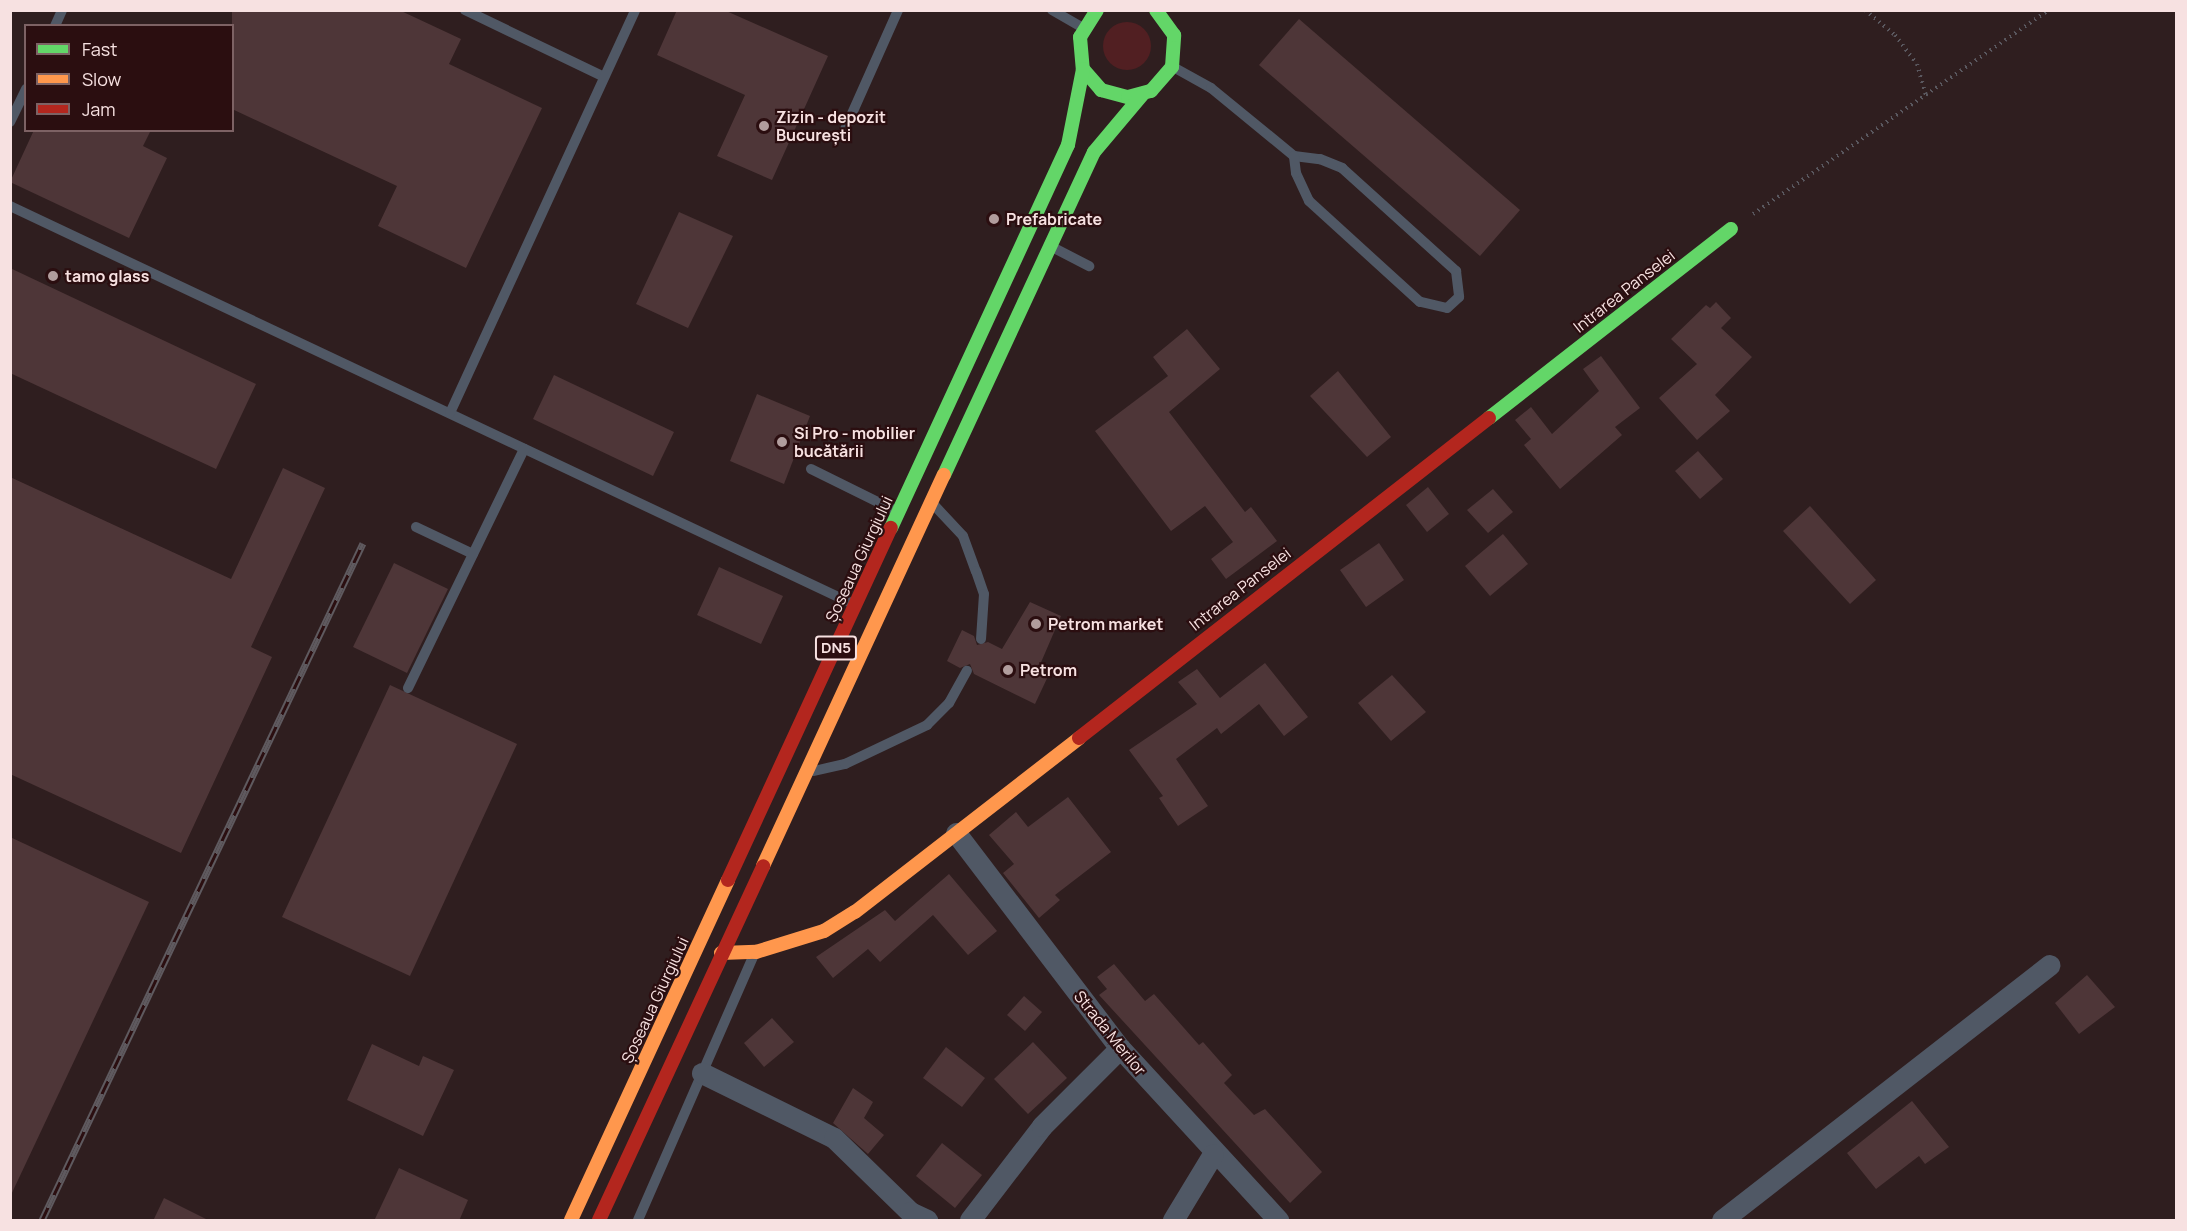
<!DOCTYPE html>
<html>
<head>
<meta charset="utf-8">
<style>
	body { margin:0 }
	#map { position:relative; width:2187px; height:1231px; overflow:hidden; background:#2f1e1f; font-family:Manrope,sans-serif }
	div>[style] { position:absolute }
	.green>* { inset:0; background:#511f22 }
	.round { border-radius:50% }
	.building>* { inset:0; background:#4e3638 }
	.path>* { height:4px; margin-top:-2px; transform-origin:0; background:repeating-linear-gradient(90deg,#5a585f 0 1.5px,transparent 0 6px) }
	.lane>* { height:10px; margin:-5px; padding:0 5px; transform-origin:5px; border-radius:5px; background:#505865 }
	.street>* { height:21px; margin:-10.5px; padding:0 10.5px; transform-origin:10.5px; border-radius:10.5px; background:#505865 }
	.fast>* { height:14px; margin:-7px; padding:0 7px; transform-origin:7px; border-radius:7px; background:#63d668 }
	.slow>* { height:14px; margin:-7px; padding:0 7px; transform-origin:7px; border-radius:7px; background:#ff974d }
	.jam>* { height:14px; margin:-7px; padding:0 7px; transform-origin:7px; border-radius:7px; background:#b3261e }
	.rail>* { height:7px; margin-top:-3.5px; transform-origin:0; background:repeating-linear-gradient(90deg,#2b0e10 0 14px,#5f5a5f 0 28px); box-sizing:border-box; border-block:2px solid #5f5a5f }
	.dots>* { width:16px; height:16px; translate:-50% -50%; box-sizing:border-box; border:3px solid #2b0e10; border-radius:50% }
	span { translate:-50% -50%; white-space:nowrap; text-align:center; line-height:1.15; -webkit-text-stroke:4.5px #2b0e10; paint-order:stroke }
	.shield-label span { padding:2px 4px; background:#2b0e10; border:2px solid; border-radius:4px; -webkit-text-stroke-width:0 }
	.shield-label { font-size:15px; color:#f7e1e1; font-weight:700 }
	.poi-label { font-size:16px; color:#f7e1e1; font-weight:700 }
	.left { translate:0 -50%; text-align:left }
	.street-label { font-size:16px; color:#f7e1e1 }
	.frame { position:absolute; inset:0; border:12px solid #f7e1e1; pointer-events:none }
	.legend { position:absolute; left:24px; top:24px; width:210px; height:108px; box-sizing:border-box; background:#2b0e10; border:2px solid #7d6264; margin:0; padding:8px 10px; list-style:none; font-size:18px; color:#f7e1e1 }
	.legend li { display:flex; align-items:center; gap:12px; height:30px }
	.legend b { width:30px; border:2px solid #7d6264 }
</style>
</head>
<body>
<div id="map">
	<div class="green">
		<div class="round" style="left:1103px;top:22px;width:48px;height:48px"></div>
	</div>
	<div class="building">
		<div style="clip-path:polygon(232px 10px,399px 10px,461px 39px,449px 64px,542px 108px,466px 268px,378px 226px,397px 186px,232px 109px)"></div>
		<div style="clip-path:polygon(677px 10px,724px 10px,828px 56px,772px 180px,717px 156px,745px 95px,657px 55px)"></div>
		<div style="clip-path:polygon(1299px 19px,1520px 210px,1480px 256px,1259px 65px)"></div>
		<div style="clip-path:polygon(34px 130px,151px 130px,143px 146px,167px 158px,129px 238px,10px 182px)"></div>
		<div style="clip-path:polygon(679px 212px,733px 236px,688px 328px,636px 304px)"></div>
		<div style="clip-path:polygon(10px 268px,256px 384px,216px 469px,10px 373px)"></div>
		<div style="clip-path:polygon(1716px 302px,1731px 318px,1721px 328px,1752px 357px,1715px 395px,1730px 411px,1697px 440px,1659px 398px,1697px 364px,1671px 339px,1706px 305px,1710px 308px)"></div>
		<div style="clip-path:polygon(1187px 329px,1220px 369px,1169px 412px,1245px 512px,1251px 507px,1277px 541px,1226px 579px,1211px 559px,1233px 542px,1205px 506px,1171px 531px,1095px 431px,1168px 376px,1153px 357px)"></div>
		<div style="clip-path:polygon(1601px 356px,1640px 408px,1615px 427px,1622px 435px,1560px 489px,1524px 445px,1531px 439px,1515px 420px,1531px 407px,1552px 434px,1599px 391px,1583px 369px)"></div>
		<div style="clip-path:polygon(1338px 371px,1391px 437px,1367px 457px,1310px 396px)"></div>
		<div style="clip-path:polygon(554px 375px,674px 432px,653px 476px,533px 419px)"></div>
		<div style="clip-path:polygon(757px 394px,810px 416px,784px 484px,730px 461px)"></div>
		<div style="clip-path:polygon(1698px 451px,1723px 479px,1700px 499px,1675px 471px)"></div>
		<div style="clip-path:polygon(283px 468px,325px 488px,251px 647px,272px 657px,181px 853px,10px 774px,10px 477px,231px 579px)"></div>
		<div style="clip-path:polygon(1428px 487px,1449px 514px,1427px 532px,1406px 505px)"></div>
		<div style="clip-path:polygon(1493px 489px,1513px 512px,1488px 533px,1467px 510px)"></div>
		<div style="clip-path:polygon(1810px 506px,1876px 580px,1850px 604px,1783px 531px)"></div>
		<div style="clip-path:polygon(1503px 534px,1528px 564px,1490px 596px,1465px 566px)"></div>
		<div style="clip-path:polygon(1379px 543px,1404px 580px,1366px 607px,1340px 570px)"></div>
		<div style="clip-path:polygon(394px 563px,448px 589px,407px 673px,353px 647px)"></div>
		<div style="clip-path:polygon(719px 567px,783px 596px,761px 644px,697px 615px)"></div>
		<div style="clip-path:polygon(1030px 602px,1061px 616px,1039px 667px,1050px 672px,1035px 704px,974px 674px,970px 664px,960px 668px,947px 661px,962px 630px,974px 636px,977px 645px,988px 642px,1002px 649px)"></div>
		<div style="clip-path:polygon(1265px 663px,1308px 717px,1284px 736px,1259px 704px,1221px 734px,1217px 728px,1176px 759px,1208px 806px,1178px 826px,1159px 798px,1163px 796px,1129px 750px,1197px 704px,1178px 682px,1197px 669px,1220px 698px)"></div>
		<div style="clip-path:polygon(1392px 675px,1426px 712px,1391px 741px,1358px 703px)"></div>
		<div style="clip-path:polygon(390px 685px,517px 744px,410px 976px,282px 917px)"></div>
		<div style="clip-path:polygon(1068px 797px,1111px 852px,1055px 895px,1060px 900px,1039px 918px,1003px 873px,1014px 864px,989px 835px,1016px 812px,1028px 827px)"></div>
		<div style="clip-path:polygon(10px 837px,149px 902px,10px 1197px)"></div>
		<div style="clip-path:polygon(949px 874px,997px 931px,968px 955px,933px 915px,880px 962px,868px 949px,833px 978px,816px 957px,885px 910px,895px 921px)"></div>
		<div style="clip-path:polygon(1114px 964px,1145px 1001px,1154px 994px,1199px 1045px,1203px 1042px,1232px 1075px,1224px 1083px,1254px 1115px,1265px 1109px,1322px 1172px,1290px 1203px,1099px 995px,1107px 989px,1097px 977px)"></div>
		<div style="clip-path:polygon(2087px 975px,2115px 1007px,2079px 1034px,2055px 1003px)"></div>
		<div style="clip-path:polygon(1024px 996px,1042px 1012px,1025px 1031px,1007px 1015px)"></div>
		<div style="clip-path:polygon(772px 1018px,794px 1042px,764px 1067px,744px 1043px)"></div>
		<div style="clip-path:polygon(1033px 1042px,1067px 1078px,1028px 1114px,994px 1079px)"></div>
		<div style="clip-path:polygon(372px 1044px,419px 1066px,423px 1056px,454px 1070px,423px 1136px,347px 1100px)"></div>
		<div style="clip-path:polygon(946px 1047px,985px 1078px,962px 1107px,923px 1078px)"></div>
		<div style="clip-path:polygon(853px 1088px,873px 1102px,864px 1118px,884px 1135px,868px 1154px,833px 1123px)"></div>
		<div style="clip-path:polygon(1912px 1101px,1949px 1147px,1925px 1164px,1919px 1156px,1876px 1189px,1847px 1153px)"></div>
		<div style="clip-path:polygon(942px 1143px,982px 1175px,955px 1208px,916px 1176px)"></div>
		<div style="clip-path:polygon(399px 1168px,468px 1200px,459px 1221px,374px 1221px)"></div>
		<div style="clip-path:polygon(164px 1198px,210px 1221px,153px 1221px)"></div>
	</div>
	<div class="path">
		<div style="left:1865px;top:10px;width:39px;rotate:40deg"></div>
		<div style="left:1895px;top:35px;width:36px;rotate:53deg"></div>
		<div style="left:1917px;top:64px;width:32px;rotate:74deg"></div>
		<div style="left:1753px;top:214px;width:359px;rotate:-34.6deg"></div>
	</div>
	<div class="lane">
		<div style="left:465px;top:10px;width:154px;rotate:25.7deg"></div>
		<div style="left:1052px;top:10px;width:36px;rotate:30deg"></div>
		<div style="left:55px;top:26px;width:17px;rotate:-66deg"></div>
		<div style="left:1175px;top:68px;width:41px;rotate:29.1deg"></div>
		<div style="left:1211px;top:88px;width:107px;rotate:39.3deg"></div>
		<div style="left:1294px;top:156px;width:26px;rotate:7deg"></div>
		<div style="left:1320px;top:159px;width:24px;rotate:22deg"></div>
		<div style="left:1342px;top:168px;width:154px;rotate:42.1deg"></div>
		<div style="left:1456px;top:271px;width:26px;rotate:83deg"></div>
		<div style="left:1459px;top:297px;width:16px;rotate:137deg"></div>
		<div style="left:1447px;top:308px;width:28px;rotate:-167deg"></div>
		<div style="left:1420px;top:302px;width:150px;rotate:-137.7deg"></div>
		<div style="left:1309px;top:201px;width:31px;rotate:-115deg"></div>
		<div style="left:1296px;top:173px;width:17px;rotate:-97deg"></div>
		<div style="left:10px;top:122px;width:37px;rotate:-64deg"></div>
		<div style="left:842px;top:136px;width:138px;rotate:-66deg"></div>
		<div style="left:10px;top:206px;width:930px;rotate:25.27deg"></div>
		<div style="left:1052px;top:247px;width:42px;rotate:27.2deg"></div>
		<div style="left:450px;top:413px;width:443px;rotate:-65.3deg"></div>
		<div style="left:811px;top:469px;width:93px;rotate:26.3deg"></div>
		<div style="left:934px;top:505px;width:42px;rotate:46.9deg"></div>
		<div style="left:963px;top:536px;width:37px;rotate:70deg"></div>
		<div style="left:976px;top:571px;width:24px;rotate:71deg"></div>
		<div style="left:984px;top:594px;width:45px;rotate:93.8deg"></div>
		<div style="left:416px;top:527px;width:63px;rotate:25.3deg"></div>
		<div style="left:408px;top:688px;width:266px;rotate:-64.1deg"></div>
		<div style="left:814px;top:771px;width:32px;rotate:-13deg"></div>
		<div style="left:845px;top:764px;width:91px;rotate:-25.4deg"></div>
		<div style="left:927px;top:725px;width:31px;rotate:-45deg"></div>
		<div style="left:949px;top:703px;width:37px;rotate:-61deg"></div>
		<div style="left:638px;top:1220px;width:289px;rotate:-66.4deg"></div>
	</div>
	<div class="street">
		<div style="left:956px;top:833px;width:270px;rotate:52.7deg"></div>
		<div style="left:1120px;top:1048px;width:234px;rotate:47.4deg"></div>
		<div style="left:702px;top:1073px;width:147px;rotate:26.2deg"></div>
		<div style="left:834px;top:1138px;width:106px;rotate:44.2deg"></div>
		<div style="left:910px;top:1212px;width:19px;rotate:25deg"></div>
		<div style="left:970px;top:1220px;width:118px;rotate:-52.5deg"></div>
		<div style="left:1042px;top:1126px;width:110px;rotate:-45deg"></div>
		<div style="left:1173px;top:1220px;width:77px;rotate:-58.8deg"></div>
		<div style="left:1722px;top:1220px;width:415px;rotate:-37.9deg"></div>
	</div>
	<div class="fast">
		<div style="left:1097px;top:10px;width:32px;rotate:122deg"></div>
		<div style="left:1080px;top:37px;width:32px;rotate:85deg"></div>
		<div style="left:1083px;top:69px;width:28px;rotate:49deg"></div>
		<div style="left:1101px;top:90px;width:28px;rotate:15deg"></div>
		<div style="left:1128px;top:97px;width:24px;rotate:-15deg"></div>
		<div style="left:1151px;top:91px;width:32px;rotate:-49deg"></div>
		<div style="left:1172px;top:67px;width:32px;rotate:-86deg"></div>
		<div style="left:1174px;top:35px;width:31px;rotate:-126deg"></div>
		<div style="left:1489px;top:418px;width:307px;rotate:-38deg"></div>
		<div style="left:944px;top:475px;width:356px;rotate:-65.1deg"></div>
		<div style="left:1094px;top:152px;width:75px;rotate:-49.9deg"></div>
		<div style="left:891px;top:528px;width:422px;rotate:-65.2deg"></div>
		<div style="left:1068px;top:145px;width:77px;rotate:-78.8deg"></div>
	</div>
	<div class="slow">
		<div style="left:763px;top:866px;width:431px;rotate:-65.2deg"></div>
		<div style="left:721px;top:953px;width:35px;rotate:-2deg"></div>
		<div style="left:756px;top:952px;width:71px;rotate:-17.2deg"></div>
		<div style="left:824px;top:931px;width:36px;rotate:-32deg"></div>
		<div style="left:855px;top:912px;width:284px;rotate:-37.8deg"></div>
		<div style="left:571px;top:1220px;width:374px;rotate:-65.2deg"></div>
	</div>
	<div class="jam">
		<div style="left:1079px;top:738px;width:520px;rotate:-37.97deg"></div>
		<div style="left:728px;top:880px;width:388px;rotate:-65.2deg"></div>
		<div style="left:599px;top:1220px;width:390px;rotate:-65.1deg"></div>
	</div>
	<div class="rail">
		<div style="left:42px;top:1220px;width:749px;rotate:-64.63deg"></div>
	</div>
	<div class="dots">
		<div style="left:764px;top:126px;background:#b19d9d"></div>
		<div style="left:994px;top:219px;background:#b19d9d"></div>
		<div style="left:53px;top:276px;background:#b19d9d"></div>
		<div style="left:782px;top:442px;background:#b19d9d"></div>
		<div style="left:1036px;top:624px;background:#b19d9d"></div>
		<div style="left:1008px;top:670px;background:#b19d9d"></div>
	</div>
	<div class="shield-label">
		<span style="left:836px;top:648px">DN5</span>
	</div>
	<div class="poi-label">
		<span class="left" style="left:776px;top:126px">Zizin - depozit<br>București</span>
		<span class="left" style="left:1006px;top:219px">Prefabricate</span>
		<span class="left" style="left:65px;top:276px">tamo glass</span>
		<span class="left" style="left:794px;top:442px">Si Pro - mobilier<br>bucătării</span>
		<span class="left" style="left:1048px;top:624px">Petrom market</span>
		<span class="left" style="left:1020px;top:670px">Petrom</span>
	</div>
	<div class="street-label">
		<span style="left:1624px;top:291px;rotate:-38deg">Intrarea Panselei</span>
		<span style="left:859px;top:559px;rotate:-65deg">Șoseaua Giurgiului</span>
		<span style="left:1240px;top:589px;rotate:-38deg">Intrarea Panselei</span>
		<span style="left:655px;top:1000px;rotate:-65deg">Șoseaua Giurgiului</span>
		<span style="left:1110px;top:1033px;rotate:51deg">Strada Merilor</span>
	</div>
	<div class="frame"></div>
	<ul class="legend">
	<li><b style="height:8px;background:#63d668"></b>Fast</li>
	<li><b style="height:8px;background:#ff974d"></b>Slow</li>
	<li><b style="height:8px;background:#b3261e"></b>Jam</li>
	</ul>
</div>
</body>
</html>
